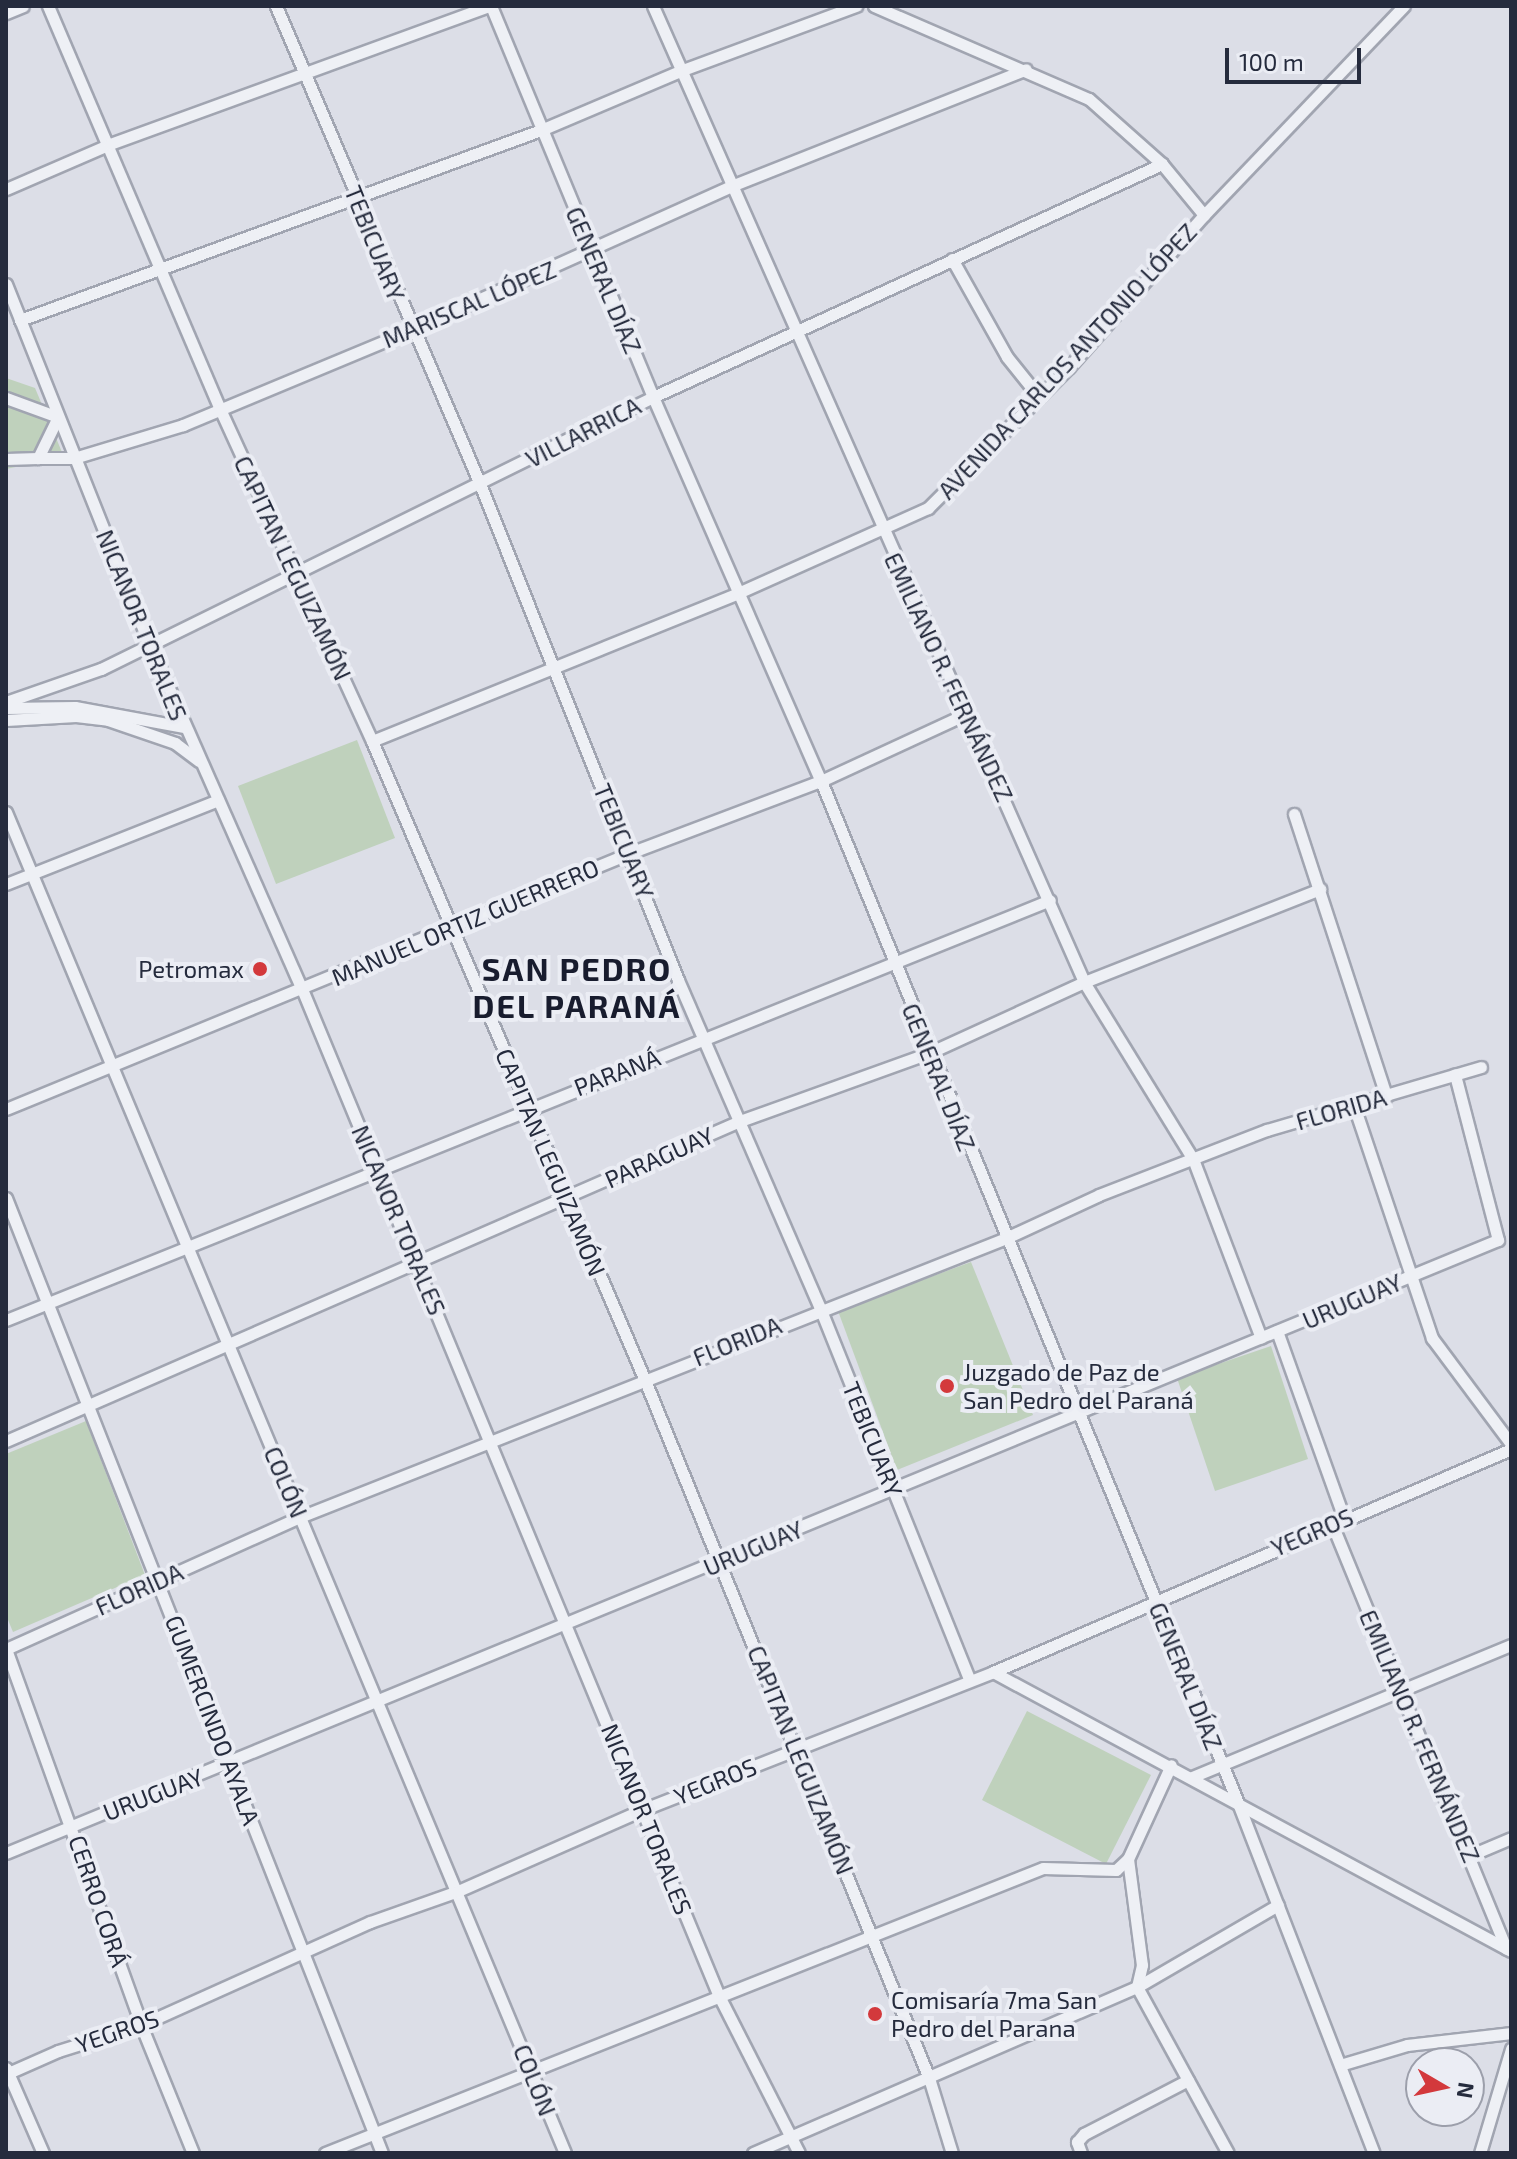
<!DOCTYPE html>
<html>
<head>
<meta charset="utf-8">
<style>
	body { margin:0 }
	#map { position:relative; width:1517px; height:2159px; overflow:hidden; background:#dcdee7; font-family:"Exo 2",sans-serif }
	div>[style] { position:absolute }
	.green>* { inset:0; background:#bfd1bc }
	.roads { filter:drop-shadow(2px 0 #a1a5b1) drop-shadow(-2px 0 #a1a5b1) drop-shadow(0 2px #a1a5b1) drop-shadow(0 -2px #a1a5b1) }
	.minor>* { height:11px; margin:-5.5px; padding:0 5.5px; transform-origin:5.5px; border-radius:5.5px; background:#eef0f5 }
	.dots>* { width:22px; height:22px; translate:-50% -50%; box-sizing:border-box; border:4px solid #ebedf4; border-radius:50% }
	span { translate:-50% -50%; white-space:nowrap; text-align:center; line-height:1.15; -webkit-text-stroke:8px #ebedf4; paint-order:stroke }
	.street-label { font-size:24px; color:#252b3d }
	.poi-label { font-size:24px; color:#252b3d }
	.right { translate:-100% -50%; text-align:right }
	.left { translate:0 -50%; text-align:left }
	.district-label { font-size:32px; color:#181c2e; font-weight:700; letter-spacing:2px }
	.frame { position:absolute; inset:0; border:8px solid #252b3d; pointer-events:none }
	.north { position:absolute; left:1405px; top:2047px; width:80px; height:80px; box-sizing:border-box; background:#ebedf4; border:2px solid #9c9fab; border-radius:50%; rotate:99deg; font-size:22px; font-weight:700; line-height:32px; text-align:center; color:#252b3d }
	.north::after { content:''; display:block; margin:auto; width:28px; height:36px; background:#d3393c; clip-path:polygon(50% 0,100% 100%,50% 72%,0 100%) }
	.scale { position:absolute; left:1225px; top:48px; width:136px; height:36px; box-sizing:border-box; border:4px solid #252b3d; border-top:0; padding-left:10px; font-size:24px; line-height:28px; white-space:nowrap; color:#252b3d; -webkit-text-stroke:6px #ebedf4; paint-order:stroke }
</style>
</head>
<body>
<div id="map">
	<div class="green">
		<div style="clip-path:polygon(6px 378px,35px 388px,64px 457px,6px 469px)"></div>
		<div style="clip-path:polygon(357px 740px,395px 838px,276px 884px,238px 786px)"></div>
		<div style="clip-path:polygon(971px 1262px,1033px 1415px,897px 1470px,838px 1311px)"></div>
		<div style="clip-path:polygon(1271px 1346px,1308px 1459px,1215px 1491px,1177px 1378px)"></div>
		<div style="clip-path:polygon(86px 1421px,145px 1575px,13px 1632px,6px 1615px,6px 1454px)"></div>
		<div style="clip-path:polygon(1027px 1711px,1151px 1775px,1106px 1864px,982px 1800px)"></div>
	</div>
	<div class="roads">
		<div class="minor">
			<div style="left:48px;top:6px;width:438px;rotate:66.9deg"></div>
			<div style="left:220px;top:409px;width:365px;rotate:65.4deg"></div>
			<div style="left:372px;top:741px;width:693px;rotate:66.88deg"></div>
			<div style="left:644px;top:1378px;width:756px;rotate:67.85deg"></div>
			<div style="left:929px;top:2078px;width:78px;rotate:73deg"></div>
			<div style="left:276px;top:6px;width:520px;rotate:66.89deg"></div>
			<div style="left:480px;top:484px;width:534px;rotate:68.24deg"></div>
			<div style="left:678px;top:980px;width:357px;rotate:66.6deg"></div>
			<div style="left:820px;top:1308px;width:398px;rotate:68.1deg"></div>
			<div style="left:491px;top:6px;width:423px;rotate:67.5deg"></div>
			<div style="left:653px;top:397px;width:419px;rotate:66.4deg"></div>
			<div style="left:821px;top:781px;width:1104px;rotate:67.8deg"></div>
			<div style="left:1238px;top:1803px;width:375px;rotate:68.8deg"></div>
			<div style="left:653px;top:6px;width:1067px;rotate:66.17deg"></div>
			<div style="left:1084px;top:982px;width:208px;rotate:58.4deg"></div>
			<div style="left:1193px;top:1159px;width:191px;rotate:69.2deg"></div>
			<div style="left:874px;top:6px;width:234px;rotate:23.4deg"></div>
			<div style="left:1089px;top:99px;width:98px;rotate:41.7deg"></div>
			<div style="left:1162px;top:164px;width:66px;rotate:50.5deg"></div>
			<div style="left:6px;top:13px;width:18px;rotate:-22deg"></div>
			<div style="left:6px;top:189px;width:113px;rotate:-23.4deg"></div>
			<div style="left:110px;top:144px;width:404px;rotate:-20deg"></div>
			<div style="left:952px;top:259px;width:112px;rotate:60.7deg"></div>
			<div style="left:1007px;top:357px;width:51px;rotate:51.3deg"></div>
			<div style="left:6px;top:284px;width:389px;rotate:68.3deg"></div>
			<div style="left:150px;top:645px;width:376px;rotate:66.2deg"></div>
			<div style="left:302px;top:989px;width:1090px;rotate:67.51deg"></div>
			<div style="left:719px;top:1996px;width:176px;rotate:63deg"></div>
			<div style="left:20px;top:320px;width:555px;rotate:-20.04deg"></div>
			<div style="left:541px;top:130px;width:151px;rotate:-23deg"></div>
			<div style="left:680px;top:71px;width:188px;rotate:-20.3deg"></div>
			<div style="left:6px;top:398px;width:55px;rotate:20.1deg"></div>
			<div style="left:58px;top:417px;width:46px;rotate:116deg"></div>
			<div style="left:38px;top:458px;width:32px;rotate:178deg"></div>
			<div style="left:38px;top:458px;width:36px"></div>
			<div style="left:74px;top:458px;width:114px;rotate:-16.8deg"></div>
			<div style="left:183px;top:425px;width:247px;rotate:-22.6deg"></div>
			<div style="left:411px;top:330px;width:351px;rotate:-24.2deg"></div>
			<div style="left:731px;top:186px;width:317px;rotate:-21.6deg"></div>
			<div style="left:6px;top:702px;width:101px;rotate:-19.2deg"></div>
			<div style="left:101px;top:669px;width:615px;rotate:-26.23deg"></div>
			<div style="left:653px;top:397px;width:560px;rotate:-24.6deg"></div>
			<div style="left:6px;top:708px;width:69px;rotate:-0.8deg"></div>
			<div style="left:75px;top:707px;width:111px;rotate:10.4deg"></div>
			<div style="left:6px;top:720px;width:70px;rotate:-3.3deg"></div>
			<div style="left:76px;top:716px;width:32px;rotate:7deg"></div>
			<div style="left:108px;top:720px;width:71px;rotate:18.9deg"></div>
			<div style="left:175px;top:743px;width:30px;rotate:37deg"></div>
			<div style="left:372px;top:741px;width:395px;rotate:-22deg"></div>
			<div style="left:738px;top:593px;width:208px;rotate:-24.1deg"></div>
			<div style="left:928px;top:508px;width:199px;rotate:-45deg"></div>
			<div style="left:1069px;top:367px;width:203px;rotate:-48.4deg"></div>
			<div style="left:1204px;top:215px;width:289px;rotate:-46.3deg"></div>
			<div style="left:6px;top:812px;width:1453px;rotate:67.37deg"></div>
			<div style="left:1294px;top:814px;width:297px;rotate:71.9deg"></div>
			<div style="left:6px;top:884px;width:228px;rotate:-21.6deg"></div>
			<div style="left:1354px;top:1106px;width:245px;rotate:71.4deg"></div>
			<div style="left:1432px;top:1338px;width:132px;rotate:53.3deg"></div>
			<div style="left:6px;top:1109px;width:674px;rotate:-22.31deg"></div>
			<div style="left:630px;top:853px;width:204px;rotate:-20.7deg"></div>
			<div style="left:821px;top:781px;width:160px;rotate:-24.8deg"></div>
			<div style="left:6px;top:1198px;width:1026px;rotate:68.51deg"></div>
			<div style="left:6px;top:1320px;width:1125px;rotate:-21.91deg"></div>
			<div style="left:1277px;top:1331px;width:199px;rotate:70.3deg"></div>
			<div style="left:6px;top:1441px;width:801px;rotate:-23.56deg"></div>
			<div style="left:740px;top:1121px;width:201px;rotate:-19.8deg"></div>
			<div style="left:929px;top:1053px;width:170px;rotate:-24.6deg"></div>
			<div style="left:1084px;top:982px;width:254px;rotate:-21.5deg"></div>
			<div style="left:1332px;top:1524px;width:459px;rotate:67.7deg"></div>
			<div style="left:6px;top:1649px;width:322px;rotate:-24.2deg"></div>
			<div style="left:300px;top:1517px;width:759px;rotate:-21.56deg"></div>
			<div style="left:1006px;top:1238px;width:102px;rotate:-24.8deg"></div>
			<div style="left:1099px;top:1195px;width:180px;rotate:-21.2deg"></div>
			<div style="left:1267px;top:1130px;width:223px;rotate:-16.4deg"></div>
			<div style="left:6px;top:1649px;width:400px;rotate:70.2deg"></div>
			<div style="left:141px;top:2025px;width:138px;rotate:67.9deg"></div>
			<div style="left:993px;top:1672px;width:588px;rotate:28.31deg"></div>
			<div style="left:1192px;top:1777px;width:345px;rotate:-22.5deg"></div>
			<div style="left:6px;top:1853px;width:1613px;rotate:-22.34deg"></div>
			<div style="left:1498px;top:1240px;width:171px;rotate:-104.6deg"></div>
			<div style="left:1471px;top:1855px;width:43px;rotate:-23deg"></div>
			<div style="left:1128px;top:1859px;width:107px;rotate:82.5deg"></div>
			<div style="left:1142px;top:1965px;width:23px;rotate:103deg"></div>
			<div style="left:1137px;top:1987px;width:189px;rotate:61.3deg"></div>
			<div style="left:1340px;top:2065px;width:70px;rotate:-16.6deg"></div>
			<div style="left:1407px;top:2045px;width:105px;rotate:-6.6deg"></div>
			<div style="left:6px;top:2068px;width:93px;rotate:66.5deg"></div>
			<div style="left:6px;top:2074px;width:57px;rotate:-23.9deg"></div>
			<div style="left:58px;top:2051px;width:87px;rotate:-17.4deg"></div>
			<div style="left:141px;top:2025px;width:251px;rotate:-24.2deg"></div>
			<div style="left:370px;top:1922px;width:93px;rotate:-19.4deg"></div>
			<div style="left:458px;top:1891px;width:203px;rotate:-23.8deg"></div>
			<div style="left:644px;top:1809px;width:375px;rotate:-21.4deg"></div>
			<div style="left:993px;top:1672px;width:564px;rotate:-23.29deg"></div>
			<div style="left:325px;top:2153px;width:772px;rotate:-21.65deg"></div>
			<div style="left:1043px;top:1868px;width:73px;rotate:1.6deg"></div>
			<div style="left:1116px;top:1870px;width:16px;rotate:-43deg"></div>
			<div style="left:1128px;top:1859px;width:103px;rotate:-65.4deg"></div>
			<div style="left:753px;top:2153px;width:418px;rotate:-23.4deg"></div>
			<div style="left:1137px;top:1987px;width:163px;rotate:-30.2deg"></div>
			<div style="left:1081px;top:2153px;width:12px;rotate:-110deg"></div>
			<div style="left:1077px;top:2142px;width:11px;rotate:-49deg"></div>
			<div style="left:1084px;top:2134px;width:117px;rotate:-27.4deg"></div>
			<div style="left:1480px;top:2153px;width:109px;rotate:-73.4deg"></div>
		</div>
	</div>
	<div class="dots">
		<div style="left:260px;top:969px;background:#d3393c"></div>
		<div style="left:947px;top:1386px;background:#d3393c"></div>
		<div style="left:875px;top:2014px;background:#d3393c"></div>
	</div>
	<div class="street-label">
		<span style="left:375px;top:243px;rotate:68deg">TEBICUARY</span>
		<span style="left:604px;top:280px;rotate:67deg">GENERAL DÍAZ</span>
		<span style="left:469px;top:304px;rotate:-23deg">MARISCAL LÓPEZ</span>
		<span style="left:1067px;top:361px;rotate:-47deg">AVENIDA CARLOS ANTONIO LÓPEZ</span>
		<span style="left:583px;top:432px;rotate:-27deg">VILLARRICA</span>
		<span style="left:293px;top:568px;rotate:65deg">CAPITAN LEGUIZAMÓN</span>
		<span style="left:142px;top:625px;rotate:68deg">NICANOR TORALES</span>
		<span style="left:949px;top:677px;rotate:65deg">EMILIANO R. FERNÁNDEZ</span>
		<span style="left:624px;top:841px;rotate:68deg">TEBICUARY</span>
		<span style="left:465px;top:922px;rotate:-23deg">MANUEL ORTIZ GUERRERO</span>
		<span style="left:617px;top:1072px;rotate:-21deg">PARANÁ</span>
		<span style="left:939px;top:1077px;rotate:68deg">GENERAL DÍAZ</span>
		<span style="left:1341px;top:1109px;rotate:-16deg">FLORIDA</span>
		<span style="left:659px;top:1157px;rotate:-24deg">PARAGUAY</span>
		<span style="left:551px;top:1162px;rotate:67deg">CAPITAN LEGUIZAMÓN</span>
		<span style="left:399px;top:1220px;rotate:67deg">NICANOR TORALES</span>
		<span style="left:1352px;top:1301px;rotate:-23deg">URUGUAY</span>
		<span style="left:737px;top:1341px;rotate:-22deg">FLORIDA</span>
		<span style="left:873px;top:1439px;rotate:68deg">TEBICUARY</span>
		<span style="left:286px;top:1482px;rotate:67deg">COLÓN</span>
		<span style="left:1312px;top:1532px;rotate:-23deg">YEGROS</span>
		<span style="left:753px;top:1548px;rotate:-23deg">URUGUAY</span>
		<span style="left:139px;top:1589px;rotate:-24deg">FLORIDA</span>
		<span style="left:1186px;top:1676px;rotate:68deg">GENERAL DÍAZ</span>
		<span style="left:213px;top:1720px;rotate:69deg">GUMERCINDO AYALA</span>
		<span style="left:1420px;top:1736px;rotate:67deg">EMILIANO R. FERNÁNDEZ</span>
		<span style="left:801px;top:1760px;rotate:68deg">CAPITAN LEGUIZAMÓN</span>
		<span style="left:715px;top:1781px;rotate:-22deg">YEGROS</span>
		<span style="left:153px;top:1794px;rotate:-21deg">URUGUAY</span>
		<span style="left:647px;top:1819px;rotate:68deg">NICANOR TORALES</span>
		<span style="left:99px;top:1901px;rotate:71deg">CERRO CORÁ</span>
		<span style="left:117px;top:2031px;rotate:-19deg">YEGROS</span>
		<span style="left:535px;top:2080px;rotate:68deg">COLÓN</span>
	</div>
	<div class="poi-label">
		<span class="right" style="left:244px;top:969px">Petromax</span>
		<span class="left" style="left:963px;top:1386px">Juzgado de Paz de<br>San Pedro del Paraná</span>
		<span class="left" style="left:891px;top:2014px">Comisaría 7ma San<br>Pedro del Parana</span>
	</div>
	<div class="district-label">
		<span style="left:577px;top:987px">SAN PEDRO<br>DEL PARANÁ</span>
	</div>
	<div class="frame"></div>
	<div class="north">N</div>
	<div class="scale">100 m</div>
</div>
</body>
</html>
